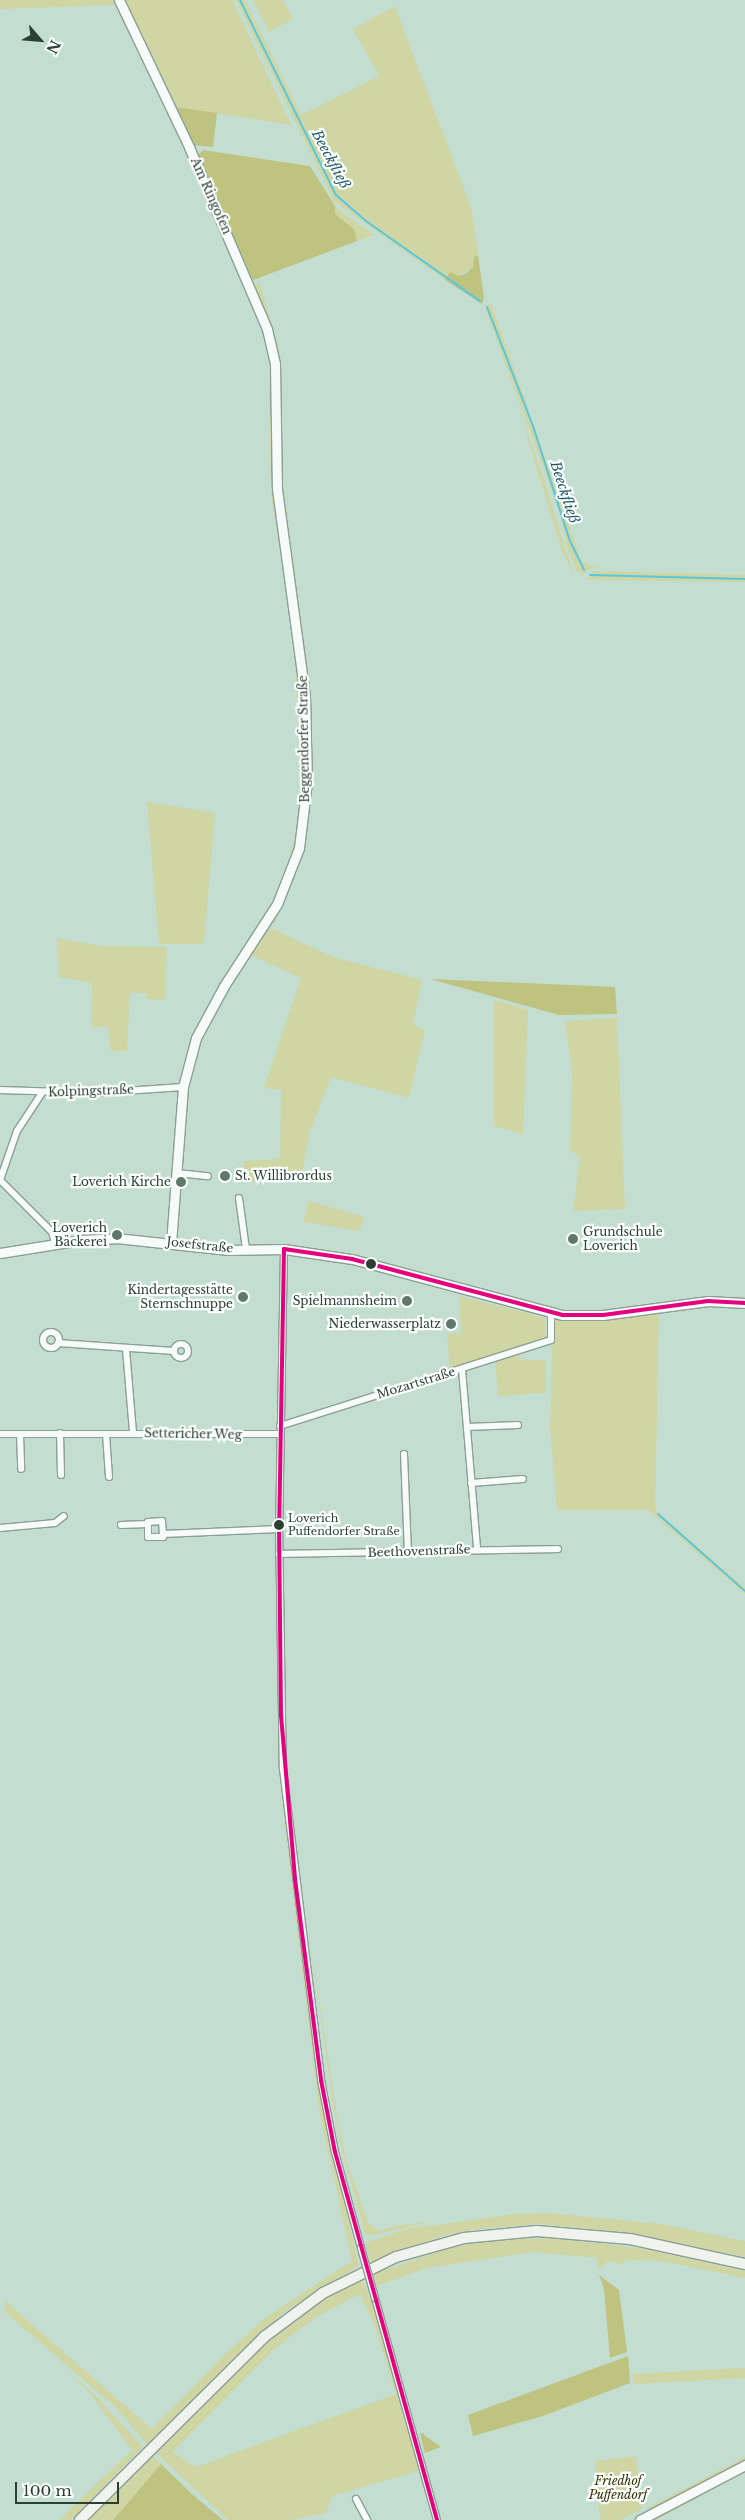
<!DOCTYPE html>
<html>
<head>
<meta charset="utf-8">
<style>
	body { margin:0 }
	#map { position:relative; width:745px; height:2520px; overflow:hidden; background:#c3ded0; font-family:"Libre Baskerville",serif }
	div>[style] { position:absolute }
	.green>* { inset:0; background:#cfd5a3 }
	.forest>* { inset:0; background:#bfc380 }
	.stream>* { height:2px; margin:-1px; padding:0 1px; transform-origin:1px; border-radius:1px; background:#55c8e0 }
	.roads { filter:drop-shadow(1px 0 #8a9f95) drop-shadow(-1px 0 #8a9f95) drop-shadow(0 1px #8a9f95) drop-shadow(0 -1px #8a9f95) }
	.street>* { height:6px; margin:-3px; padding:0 3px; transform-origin:3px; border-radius:3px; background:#f6faf8 }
	.street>.ring { margin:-3px; padding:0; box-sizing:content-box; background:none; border:6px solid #f6faf8; border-radius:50% }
	.secondary>* { height:9px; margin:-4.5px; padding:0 4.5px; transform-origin:4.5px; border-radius:4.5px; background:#f6faf8 }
	.primary>* { height:10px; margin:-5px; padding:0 5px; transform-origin:5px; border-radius:5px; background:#f0f2ee }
	.bridges { filter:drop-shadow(1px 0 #8a9f95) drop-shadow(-1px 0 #8a9f95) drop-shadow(0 1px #8a9f95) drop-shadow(0 -1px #8a9f95) }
	.street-bridge>* { height:6px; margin:-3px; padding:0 3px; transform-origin:3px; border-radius:3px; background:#f6faf8 }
	.bus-1>* { height:4px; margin:-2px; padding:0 2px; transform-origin:2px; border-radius:2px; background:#e5007d }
	.dots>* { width:14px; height:14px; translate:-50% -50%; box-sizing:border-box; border:2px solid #fafefc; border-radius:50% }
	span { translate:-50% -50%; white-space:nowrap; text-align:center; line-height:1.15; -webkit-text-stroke:4.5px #fafefc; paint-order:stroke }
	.bus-label { font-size:11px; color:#2b3f35 }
	.left { translate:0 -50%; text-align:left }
	.street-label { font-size:12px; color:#2b3f35 }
	.poi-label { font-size:12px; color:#2b3f35 }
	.right { translate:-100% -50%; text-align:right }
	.park-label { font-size:12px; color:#363000; font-style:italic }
	.water-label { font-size:14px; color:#1f5869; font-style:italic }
	.north { position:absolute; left:15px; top:15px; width:50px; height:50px; -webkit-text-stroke:4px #fafefc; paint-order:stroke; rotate:117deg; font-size:14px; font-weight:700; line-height:20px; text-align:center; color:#2b3f35 }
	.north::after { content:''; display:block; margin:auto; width:18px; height:22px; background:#2b3f35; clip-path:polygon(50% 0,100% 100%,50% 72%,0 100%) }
	.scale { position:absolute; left:15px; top:2482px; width:104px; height:22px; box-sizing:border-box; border:2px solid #2b3f35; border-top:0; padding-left:6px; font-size:15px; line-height:18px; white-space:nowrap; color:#2b3f35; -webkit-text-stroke:4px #fafefc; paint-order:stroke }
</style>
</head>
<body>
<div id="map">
	<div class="green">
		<div style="clip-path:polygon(0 0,116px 0,192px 159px,262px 321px,270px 361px,267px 363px,268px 354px,257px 314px,195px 169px,116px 5px,0 9px)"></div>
		<div style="clip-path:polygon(123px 0,232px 0,291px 125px,174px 107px)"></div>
		<div style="clip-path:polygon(236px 0,245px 0,301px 115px,379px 76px,353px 29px,395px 6px,472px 210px,478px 255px,474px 257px,473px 267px,458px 276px,450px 272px,445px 280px,334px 201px)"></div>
		<div style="clip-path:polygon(253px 0,283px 0,293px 19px,269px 32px)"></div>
		<div style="clip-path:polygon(335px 206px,347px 216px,374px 235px,357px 241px,354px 228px,335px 214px)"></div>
		<div style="clip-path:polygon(259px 281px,280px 353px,283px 484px,299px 602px,283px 512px,273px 339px,255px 287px)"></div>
		<div style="clip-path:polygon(491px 303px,581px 560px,589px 566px,599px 567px,589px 569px,583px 575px,577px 571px,567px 546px,559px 511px,485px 308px)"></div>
		<div style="clip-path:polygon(269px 368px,271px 368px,273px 484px,290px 591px,302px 708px,303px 780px,295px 847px,273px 903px,243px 950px,273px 901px,288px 865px,295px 836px,301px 787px,294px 639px,271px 495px)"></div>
		<div style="clip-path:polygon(518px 407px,543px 477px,574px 576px,562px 551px)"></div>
		<div style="clip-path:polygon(594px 571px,745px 575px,745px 582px,586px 580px)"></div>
		<div style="clip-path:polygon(300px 608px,308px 677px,310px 718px,311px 791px,309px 814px,302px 854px,276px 918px,276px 927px,271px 919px,306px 826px,309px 806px,308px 714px)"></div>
		<div style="clip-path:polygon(147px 802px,215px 813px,204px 944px,159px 944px)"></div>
		<div style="clip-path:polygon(273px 929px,333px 957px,422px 980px,413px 1025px,425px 1030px,409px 1098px,331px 1077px,310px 1132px,300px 1182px,243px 1181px,244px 1161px,280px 1159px,281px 1090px,264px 1088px,301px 978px,250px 955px,267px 930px)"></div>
		<div style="clip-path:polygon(57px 938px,100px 946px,167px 947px,165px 1000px,147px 999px,146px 993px,130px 993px,127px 1051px,111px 1051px,108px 1027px,91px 1027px,92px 983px,59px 977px)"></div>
		<div style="clip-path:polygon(494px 1000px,528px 1010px,523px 1134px,494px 1126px)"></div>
		<div style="clip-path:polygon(617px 1018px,625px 1209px,573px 1211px,580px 1157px,570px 1150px,572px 1072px,565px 1021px)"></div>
		<div style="clip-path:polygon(309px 1201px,364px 1217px,360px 1231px,303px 1222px)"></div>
		<div style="clip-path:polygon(459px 1296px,545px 1318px,546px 1339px,450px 1369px,447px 1333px,461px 1333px)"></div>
		<div style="clip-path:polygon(659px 1311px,655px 1510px,745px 1588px,745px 1594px,648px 1510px,557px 1510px,550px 1427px,553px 1317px,600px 1319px)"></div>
		<div style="clip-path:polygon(520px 1354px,520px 1360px,546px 1360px,546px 1393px,498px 1396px,495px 1362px)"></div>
		<div style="clip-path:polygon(278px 1773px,322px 2105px,359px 2266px,285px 2311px,147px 2444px,116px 2408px,6px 2313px,4px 2300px,152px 2429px,225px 2354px,269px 2315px,352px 2261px,319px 2110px)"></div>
		<div style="clip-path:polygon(309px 1929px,338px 2122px,347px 2162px,368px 2222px,379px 2231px,399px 2225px,430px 2222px,369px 2236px,365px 2233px,343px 2154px,333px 2104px)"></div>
		<div style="clip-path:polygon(549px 2213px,662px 2224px,745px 2241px,745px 2257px,627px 2233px,540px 2224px,479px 2229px,442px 2236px,371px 2263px,365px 2243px,406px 2229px,513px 2214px)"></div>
		<div style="clip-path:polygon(556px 2238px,640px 2248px,745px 2271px,745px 2278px,662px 2261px,634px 2260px,623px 2261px,623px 2264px,608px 2261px,598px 2270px,597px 2258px,533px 2252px,427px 2268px,377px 2286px,373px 2274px,449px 2248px,492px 2240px)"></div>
		<div style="clip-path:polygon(evenodd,362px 2279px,375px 2310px,419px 2471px,332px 2496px,326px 2513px,290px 2520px,228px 2520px,156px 2453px,267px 2341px,316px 2304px,362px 2279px,360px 2294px,375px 2326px,396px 2394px,196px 2467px,173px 2452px,272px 2351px,316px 2317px,360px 2294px)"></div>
		<div style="clip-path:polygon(63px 2367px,95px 2395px,143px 2447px,71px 2520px,59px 2520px,132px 2450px,91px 2395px)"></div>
		<div style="clip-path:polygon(745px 2368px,745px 2378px,634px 2384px,633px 2374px)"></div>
		<div style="clip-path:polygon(153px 2456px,161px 2464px,113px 2520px,89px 2520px)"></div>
		<div style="clip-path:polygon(636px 2456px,642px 2509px,620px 2520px,600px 2520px,595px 2461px)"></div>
		<div style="clip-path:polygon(745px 2457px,745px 2460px,650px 2511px,647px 2508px)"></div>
		<div style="clip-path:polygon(745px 2468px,745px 2472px,656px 2520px,649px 2520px)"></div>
	</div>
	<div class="forest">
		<div style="clip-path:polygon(174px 107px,217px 113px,213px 147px,192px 145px)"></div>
		<div style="clip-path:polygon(203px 150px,310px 166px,335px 206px,335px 214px,354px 229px,357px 241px,253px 280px,197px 156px)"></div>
		<div style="clip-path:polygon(478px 255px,484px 298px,482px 304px,445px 280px,450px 272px,458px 276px,465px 274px,473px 267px,474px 257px)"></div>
		<div style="clip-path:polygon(430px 979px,615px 987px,617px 1014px,559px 1015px)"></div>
		<div style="clip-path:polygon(599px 2275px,619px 2290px,627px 2352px,610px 2358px,604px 2289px)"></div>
		<div style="clip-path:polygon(628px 2356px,630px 2383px,543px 2416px,473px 2436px,468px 2415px)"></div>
		<div style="clip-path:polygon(424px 2433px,424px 2435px,441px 2447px,425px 2453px,420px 2434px)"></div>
		<div style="clip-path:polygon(161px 2464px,192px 2494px,223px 2520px,113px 2520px)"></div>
	</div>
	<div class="stream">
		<div style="left:240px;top:0;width:217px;rotate:63.8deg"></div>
		<div style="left:336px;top:195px;width:40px;rotate:41deg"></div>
		<div style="left:366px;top:221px;width:139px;rotate:35.1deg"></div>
		<div style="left:487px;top:307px;width:128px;rotate:68.9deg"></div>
		<div style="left:533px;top:426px;width:121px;rotate:72.2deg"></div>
		<div style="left:570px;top:541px;width:32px;rotate:64deg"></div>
		<div style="left:590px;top:575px;width:155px;rotate:1.5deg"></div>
		<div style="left:658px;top:1514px;width:116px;rotate:41.5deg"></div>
	</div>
	<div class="roads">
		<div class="street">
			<div style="left:0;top:1090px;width:95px;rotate:1.8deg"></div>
			<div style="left:95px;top:1093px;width:88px;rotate:-3.9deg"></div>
			<div style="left:177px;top:1173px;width:31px;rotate:6deg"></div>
			<div style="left:0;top:1180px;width:52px;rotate:-70.9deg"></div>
			<div style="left:17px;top:1131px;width:45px;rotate:-56.7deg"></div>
			<div style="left:0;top:1180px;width:74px;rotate:45deg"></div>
			<div style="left:52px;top:1232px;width:11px;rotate:75deg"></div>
			<div style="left:239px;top:1198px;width:51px;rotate:82.2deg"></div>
			<div style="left:284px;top:1249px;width:276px;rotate:91deg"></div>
			<div style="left:279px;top:1525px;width:244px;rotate:89.1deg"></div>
			<div style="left:283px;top:1769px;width:313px;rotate:83deg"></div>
			<div style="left:321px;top:2080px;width:73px;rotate:79deg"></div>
			<div style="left:335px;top:2152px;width:99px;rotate:74.8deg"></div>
			<div class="ring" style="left:43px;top:1332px;width:10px;height:10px"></div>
			<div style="left:58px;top:1343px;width:116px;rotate:3.9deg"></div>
			<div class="ring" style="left:174px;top:1344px;width:8px;height:8px"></div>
			<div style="left:126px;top:1349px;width:84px;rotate:85.2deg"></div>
			<div style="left:462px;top:1369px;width:181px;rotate:85.2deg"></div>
			<div style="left:280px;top:1426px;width:284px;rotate:-17.6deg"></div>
			<div style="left:551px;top:1340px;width:27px;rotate:-90deg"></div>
			<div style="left:467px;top:1427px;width:51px;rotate:-2.2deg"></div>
			<div style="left:60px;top:1433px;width:42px;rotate:88.6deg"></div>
			<div style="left:0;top:1434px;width:280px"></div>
			<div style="left:20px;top:1434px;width:35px;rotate:88deg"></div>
			<div style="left:106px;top:1434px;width:43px;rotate:86deg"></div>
			<div style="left:404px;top:1454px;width:98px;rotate:87.7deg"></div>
			<div style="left:471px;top:1483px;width:52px;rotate:-4.4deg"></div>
			<div style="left:162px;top:1521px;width:16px;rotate:86deg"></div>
			<div style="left:163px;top:1537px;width:15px;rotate:180deg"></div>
			<div style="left:148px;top:1537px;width:15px;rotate:-90deg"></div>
			<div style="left:148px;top:1522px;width:14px;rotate:-4deg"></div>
			<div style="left:121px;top:1525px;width:26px;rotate:-2deg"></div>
			<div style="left:0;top:1528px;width:55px;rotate:-5.2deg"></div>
			<div style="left:55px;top:1523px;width:11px;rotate:-38deg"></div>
			<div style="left:163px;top:1534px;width:116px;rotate:-2.5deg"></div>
			<div style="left:279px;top:1554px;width:279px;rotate:-1deg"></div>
			<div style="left:375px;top:2298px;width:230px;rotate:74.4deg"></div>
			<div style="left:356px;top:2499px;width:24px;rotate:62deg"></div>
		</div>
		<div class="secondary">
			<div style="left:119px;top:0;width:163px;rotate:64.5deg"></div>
			<div style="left:189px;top:147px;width:198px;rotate:66.8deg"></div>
			<div style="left:267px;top:329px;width:36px;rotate:77deg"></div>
			<div style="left:275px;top:364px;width:125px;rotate:89.1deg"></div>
			<div style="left:277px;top:489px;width:209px;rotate:82.3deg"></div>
			<div style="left:305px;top:696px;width:86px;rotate:88.7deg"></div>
			<div style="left:307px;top:782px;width:66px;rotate:96.9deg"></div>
			<div style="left:299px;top:848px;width:60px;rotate:111.4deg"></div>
			<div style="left:277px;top:904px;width:98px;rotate:122.9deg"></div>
			<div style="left:224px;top:986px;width:59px;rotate:118.3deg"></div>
			<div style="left:196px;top:1038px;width:51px;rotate:104.9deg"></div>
			<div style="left:183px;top:1087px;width:155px;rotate:94.4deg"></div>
			<div style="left:0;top:1253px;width:82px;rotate:-9.1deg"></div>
			<div style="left:81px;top:1240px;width:35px;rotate:-3deg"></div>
			<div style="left:116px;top:1238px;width:113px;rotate:6.1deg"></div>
			<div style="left:228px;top:1250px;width:56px;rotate:-1deg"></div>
			<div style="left:284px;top:1249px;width:69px;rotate:8.4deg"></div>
			<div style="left:352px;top:1259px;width:218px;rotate:14.9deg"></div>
			<div style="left:563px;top:1315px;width:40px"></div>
			<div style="left:603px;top:1315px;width:106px;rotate:-7.6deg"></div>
			<div style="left:708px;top:1301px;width:37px;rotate:3deg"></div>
			<div style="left:640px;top:2520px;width:119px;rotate:-27.6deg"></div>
		</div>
		<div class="primary">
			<div style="left:80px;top:2520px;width:260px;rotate:-44.8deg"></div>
			<div style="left:264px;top:2337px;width:74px;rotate:-36.7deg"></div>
			<div style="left:323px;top:2293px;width:81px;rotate:-26.3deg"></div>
			<div style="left:396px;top:2257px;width:71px;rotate:-15.6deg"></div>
			<div style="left:464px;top:2238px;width:73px;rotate:-5.5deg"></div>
			<div style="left:537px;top:2231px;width:93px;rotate:4.9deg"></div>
			<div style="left:630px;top:2239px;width:118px;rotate:12.3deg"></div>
		</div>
	</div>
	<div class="bridges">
		<div class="street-bridge">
			<div style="left:361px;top:2248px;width:52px;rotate:74.4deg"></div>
		</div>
	</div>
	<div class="bus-1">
		<div style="left:284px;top:1249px;width:276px;rotate:91deg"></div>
		<div style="left:279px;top:1525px;width:190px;rotate:89.4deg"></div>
		<div style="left:281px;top:1715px;width:165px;rotate:85.1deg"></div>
		<div style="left:295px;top:1879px;width:203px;rotate:82.6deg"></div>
		<div style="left:321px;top:2080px;width:73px;rotate:79deg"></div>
		<div style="left:335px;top:2152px;width:382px;rotate:74.5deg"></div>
		<div style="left:284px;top:1249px;width:69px;rotate:8.4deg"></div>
		<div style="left:352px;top:1259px;width:218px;rotate:14.9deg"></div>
		<div style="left:563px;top:1315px;width:40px"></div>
		<div style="left:603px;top:1315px;width:106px;rotate:-7.6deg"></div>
		<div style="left:708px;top:1301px;width:37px;rotate:3deg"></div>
	</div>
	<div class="dots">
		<div style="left:225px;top:1176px;background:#60776b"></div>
		<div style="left:181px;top:1182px;background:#60776b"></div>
		<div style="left:117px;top:1235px;background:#60776b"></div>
		<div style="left:573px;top:1239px;background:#60776b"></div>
		<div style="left:371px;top:1264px;background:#2b3f35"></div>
		<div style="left:243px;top:1297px;background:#60776b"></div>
		<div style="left:407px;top:1301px;background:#60776b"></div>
		<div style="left:451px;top:1324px;background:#60776b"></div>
		<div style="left:279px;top:1525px;background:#2b3f35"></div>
	</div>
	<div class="bus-label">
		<span class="left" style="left:288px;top:1525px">Loverich<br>Puffendorfer Straße</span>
	</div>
	<div class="street-label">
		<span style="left:211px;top:196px;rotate:66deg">Am Ringofen</span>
		<span style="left:304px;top:739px;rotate:-91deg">Beggendorfer Straße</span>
		<span style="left:91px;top:1091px;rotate:-2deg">Kolpingstraße</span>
		<span style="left:200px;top:1245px;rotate:6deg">Josefstraße</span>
		<span style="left:416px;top:1383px;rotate:-17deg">Mozartstraße</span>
		<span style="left:193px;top:1434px;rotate:1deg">Settericher Weg</span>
		<span style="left:419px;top:1551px;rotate:-2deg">Beethovenstraße</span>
	</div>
	<div class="poi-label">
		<span class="left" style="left:235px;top:1176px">St. Willibrordus</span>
		<span class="right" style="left:171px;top:1182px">Loverich Kirche</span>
		<span class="right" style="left:107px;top:1235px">Loverich<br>Bäckerei</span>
		<span class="left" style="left:583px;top:1239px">Grundschule<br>Loverich</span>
		<span class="right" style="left:233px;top:1297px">Kindertagesstätte<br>Sternschnuppe</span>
		<span class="right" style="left:397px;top:1301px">Spielmannsheim</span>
		<span class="right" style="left:441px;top:1324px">Niederwasserplatz</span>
	</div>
	<div class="park-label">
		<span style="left:618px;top:2488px">Friedhof<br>Puffendorf</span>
	</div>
	<div class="water-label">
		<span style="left:331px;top:159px;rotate:62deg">Beeckfließ</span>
		<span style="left:565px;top:492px;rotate:72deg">Beeckfließ</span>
	</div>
	<div class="north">N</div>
	<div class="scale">100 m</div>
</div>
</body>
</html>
